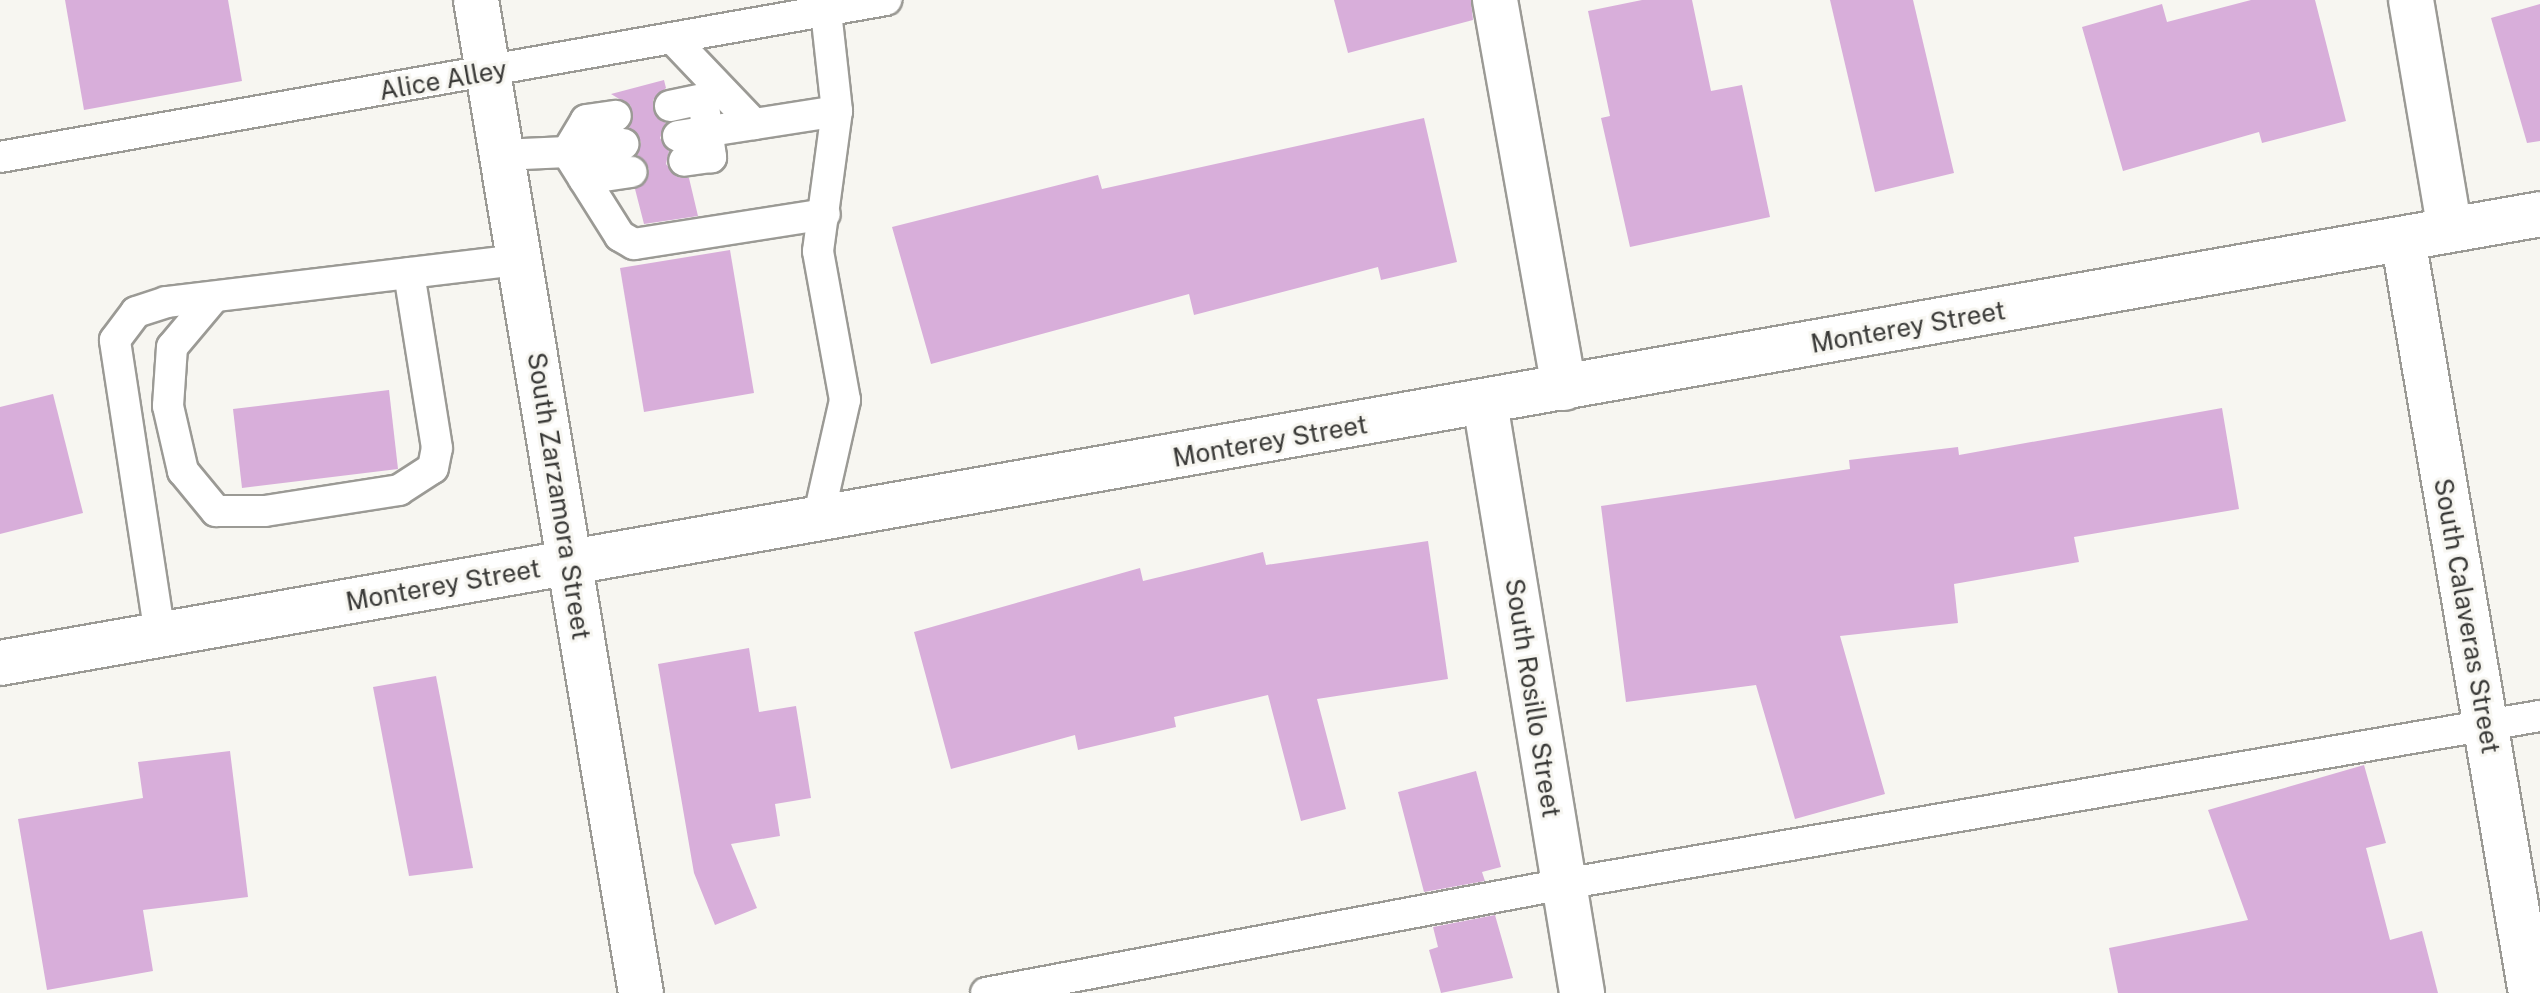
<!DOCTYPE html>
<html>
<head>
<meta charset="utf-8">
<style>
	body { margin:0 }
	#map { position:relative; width:2540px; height:993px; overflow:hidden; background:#f7f6f1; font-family:"Public Sans",sans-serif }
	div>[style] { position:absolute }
	.building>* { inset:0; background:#d8aeda }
	.roads { filter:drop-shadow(2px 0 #9b9a95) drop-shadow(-2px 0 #9b9a95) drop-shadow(0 2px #9b9a95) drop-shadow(0 -2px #9b9a95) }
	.service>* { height:30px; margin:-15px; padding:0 15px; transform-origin:15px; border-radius:15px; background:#fff }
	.minor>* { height:44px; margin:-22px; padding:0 22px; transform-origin:22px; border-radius:22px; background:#fff }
	.secondary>* { height:44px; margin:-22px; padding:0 22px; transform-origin:22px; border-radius:22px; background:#fff }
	span { translate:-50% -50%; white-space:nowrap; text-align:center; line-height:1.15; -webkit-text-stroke:6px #f7f6f1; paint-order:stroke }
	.street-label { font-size:26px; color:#393937 }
</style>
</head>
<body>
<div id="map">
	<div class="building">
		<div style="clip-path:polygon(65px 0,228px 0,242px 81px,84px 110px)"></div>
		<div style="clip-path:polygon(1334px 0,1471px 0,1473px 20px,1348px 53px)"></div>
		<div style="clip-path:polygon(1642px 0,1692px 0,1711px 91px,1742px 85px,1770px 217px,1630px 247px,1601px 118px,1610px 116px,1588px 11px)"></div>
		<div style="clip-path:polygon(1830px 0,1913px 0,1954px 173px,1875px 192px)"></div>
		<div style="clip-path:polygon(2251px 0,2315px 0,2346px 121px,2262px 143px,2259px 132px,2123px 171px,2082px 27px,2162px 4px,2167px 22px)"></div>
		<div style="clip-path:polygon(2540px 4px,2540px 141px,2527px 143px,2491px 18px)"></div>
		<div style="clip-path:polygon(664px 80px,666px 88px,653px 100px,653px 110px,666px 123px,660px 138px,669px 151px,666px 164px,677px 177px,689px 178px,698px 216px,644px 224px,635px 189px,647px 179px,649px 169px,637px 155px,641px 142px,629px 127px,631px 106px,611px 94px)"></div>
		<div style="clip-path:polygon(1424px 118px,1457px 262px,1381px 280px,1378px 267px,1194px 315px,1189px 294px,931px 364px,892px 227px,1098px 175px,1102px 189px)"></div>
		<div style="clip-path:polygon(730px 250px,754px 393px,644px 412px,620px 268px)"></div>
		<div style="clip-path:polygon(389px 390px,398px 469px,242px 488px,233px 409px)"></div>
		<div style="clip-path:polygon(53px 394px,83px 513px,0 534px,0 407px)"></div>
		<div style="clip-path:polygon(2222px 408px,2239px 509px,2074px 537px,2079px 562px,1954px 584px,1958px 623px,1840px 636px,1885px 794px,1795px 819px,1756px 685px,1626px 702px,1601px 506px,1850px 469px,1849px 460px,1958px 447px,1959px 455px)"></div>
		<div style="clip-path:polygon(1428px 541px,1448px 679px,1317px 699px,1346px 809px,1301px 821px,1268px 695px,1174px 717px,1176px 727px,1078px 750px,1075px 735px,951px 769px,914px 632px,1140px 568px,1143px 581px,1263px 552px,1266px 565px)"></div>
		<div style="clip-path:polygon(749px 648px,759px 712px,796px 706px,811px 798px,775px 804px,780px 836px,731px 844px,757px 908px,715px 925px,694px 873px,658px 664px)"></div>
		<div style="clip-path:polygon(436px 676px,473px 868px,409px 876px,373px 687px)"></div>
		<div style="clip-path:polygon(230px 751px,248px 897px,143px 910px,153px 971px,47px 990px,18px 819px,143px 798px,138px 762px)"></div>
		<div style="clip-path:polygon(2364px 765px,2386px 843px,2366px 848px,2390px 940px,2422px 931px,2438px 993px,2118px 993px,2109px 948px,2248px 920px,2208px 810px)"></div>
		<div style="clip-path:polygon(1476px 771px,1501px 867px,1482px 872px,1485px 881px,1424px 892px,1398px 792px)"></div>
		<div style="clip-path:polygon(1495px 915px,1513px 978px,1441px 993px,1429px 950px,1438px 947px,1433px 927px)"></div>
	</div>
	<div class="roads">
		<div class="service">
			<div style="left:672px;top:38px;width:119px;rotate:46.4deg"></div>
			<div style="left:670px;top:106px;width:34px;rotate:-12deg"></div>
			<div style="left:703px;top:99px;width:59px;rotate:82.1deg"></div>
			<div style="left:711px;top:157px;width:27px;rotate:172deg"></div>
			<div style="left:678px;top:136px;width:161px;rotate:-8.9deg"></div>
			<div style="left:567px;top:152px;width:37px;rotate:-59deg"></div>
			<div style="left:586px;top:120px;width:30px;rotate:-8deg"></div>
			<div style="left:567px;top:152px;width:57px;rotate:-8.1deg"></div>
			<div style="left:501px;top:155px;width:66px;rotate:-2.6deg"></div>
			<div style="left:567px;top:152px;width:99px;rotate:57.8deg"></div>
			<div style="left:620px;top:236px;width:16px;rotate:30deg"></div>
			<div style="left:634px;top:244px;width:193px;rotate:-8.9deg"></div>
			<div style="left:0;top:157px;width:900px;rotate:-10.05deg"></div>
			<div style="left:584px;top:179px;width:48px;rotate:-8.5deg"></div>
			<div style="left:214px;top:297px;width:65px;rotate:130deg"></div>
			<div style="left:172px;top:347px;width:59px;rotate:93.9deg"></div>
			<div style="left:168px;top:406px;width:67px;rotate:77deg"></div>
			<div style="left:183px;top:471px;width:52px;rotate:50.5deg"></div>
			<div style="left:216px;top:511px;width:49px"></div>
			<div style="left:265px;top:511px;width:136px;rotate:-8.9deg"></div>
			<div style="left:399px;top:490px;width:40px;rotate:-32.9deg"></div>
			<div style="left:433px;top:468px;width:20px;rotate:-79deg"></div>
			<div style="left:437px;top:448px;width:177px;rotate:-99.1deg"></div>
			<div style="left:818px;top:519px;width:122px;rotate:-77.2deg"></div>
			<div style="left:845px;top:400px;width:151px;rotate:-100.3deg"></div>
			<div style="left:818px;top:251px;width:141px;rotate:-82.3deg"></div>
			<div style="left:837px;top:111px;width:101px;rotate:-96.3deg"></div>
			<div style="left:160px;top:635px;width:298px;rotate:-98.7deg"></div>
			<div style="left:115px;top:340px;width:35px;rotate:-53deg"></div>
			<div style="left:136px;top:312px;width:32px;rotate:-18deg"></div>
			<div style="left:166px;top:302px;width:355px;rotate:-6.8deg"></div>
			<div style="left:986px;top:993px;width:588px;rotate:-10.68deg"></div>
			<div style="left:1564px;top:884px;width:990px;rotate:-9.77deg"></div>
		</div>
		<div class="minor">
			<div style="left:1495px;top:0;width:394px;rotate:79.9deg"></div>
			<div style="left:2411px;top:0;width:233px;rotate:80.4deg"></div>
			<div style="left:2403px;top:239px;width:765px;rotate:80.37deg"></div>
			<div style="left:1485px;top:403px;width:598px;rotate:80.66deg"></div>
			<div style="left:0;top:663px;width:2579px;rotate:-10.02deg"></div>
		</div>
		<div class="secondary">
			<div style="left:476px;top:0;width:1007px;rotate:80.57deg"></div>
		</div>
	</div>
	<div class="street-label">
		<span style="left:443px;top:80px;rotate:-10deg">Alice Alley</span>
		<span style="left:1908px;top:327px;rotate:-10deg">Monterey Street</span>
		<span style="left:1270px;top:441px;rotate:-10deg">Monterey Street</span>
		<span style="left:559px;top:496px;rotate:81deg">South Zarzamora Street</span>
		<span style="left:443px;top:585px;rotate:-10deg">Monterey Street</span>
		<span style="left:2467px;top:616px;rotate:80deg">South Calaveras Street</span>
		<span style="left:1533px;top:698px;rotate:81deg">South Rosillo Street</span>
	</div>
</div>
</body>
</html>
